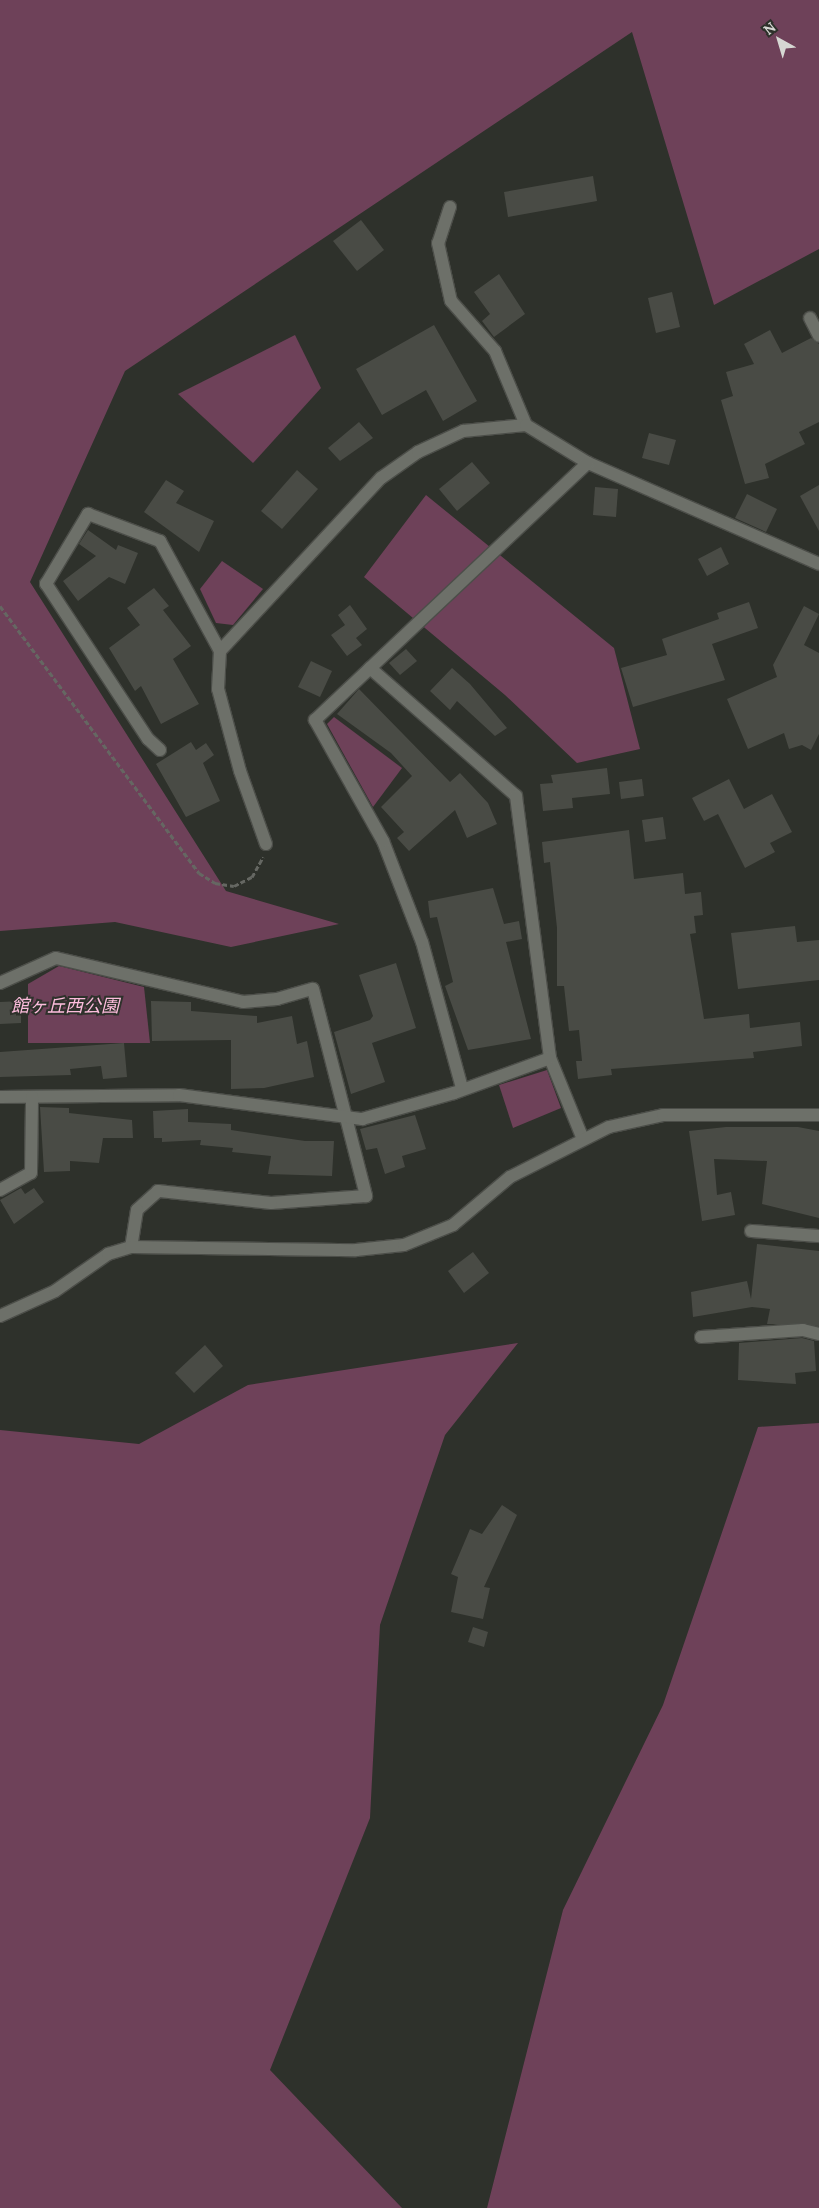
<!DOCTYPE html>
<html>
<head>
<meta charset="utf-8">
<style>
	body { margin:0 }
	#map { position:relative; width:819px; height:2208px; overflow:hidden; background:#2e312b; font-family:Lora,"Noto Sans JP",serif }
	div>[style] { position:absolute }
	.green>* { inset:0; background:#6e4159 }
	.building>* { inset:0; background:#494b45 }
	.path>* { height:3px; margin-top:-1.5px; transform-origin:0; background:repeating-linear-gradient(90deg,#656762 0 5px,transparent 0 7.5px) }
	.roads { filter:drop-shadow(1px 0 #4c4e49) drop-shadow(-1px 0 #4c4e49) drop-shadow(0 1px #4c4e49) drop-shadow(0 -1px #4c4e49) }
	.street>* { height:12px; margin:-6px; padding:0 6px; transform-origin:6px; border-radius:6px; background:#6d7069 }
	span { translate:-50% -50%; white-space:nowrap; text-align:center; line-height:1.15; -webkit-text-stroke:4px #2e312b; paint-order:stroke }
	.park-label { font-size:18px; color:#fcbcdc; font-style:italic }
	.north { position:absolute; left:754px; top:15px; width:50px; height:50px; -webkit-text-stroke:4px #2e312b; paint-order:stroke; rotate:321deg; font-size:14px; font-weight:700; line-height:20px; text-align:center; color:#d6d7d3 }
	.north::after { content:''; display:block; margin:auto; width:18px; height:22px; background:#d6d7d3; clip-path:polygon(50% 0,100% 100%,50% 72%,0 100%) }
</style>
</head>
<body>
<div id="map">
	<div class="green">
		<div style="clip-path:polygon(0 0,819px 0,819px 249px,714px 305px,632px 32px,125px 371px,30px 582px,226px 891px,339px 924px,231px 947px,115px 922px,0 931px)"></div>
		<div style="clip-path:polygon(295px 335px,321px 388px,253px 463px,178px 394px)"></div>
		<div style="clip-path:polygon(426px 495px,614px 648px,640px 749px,577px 763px,505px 695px,364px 577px)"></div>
		<div style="clip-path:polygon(222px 561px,263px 589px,233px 625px,216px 623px,200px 589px)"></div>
		<div style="clip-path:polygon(334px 717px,402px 768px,373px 807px,327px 724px)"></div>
		<div style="clip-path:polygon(59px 966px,144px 987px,150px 1043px,28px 1043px,28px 984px)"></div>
		<div style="clip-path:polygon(547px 1070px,561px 1108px,513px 1128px,499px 1085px)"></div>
		<div style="clip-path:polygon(518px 1343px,445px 1435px,380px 1625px,370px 1818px,270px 2070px,402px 2208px,0 2208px,0 1430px,139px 1444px,248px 1385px)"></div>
		<div style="clip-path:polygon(819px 1423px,819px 2208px,487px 2208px,563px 1910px,663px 1705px,758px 1427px)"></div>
	</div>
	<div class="building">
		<div style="clip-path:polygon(593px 176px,597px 201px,508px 217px,504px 192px)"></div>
		<div style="clip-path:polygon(361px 220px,384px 250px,357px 271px,333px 241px)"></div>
		<div style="clip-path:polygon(499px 274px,525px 314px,494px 337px,482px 321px,490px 314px,474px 292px)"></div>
		<div style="clip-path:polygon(672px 292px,680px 327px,656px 333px,648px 298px)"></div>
		<div style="clip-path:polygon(434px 325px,477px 401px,443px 421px,426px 390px,382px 415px,356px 369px)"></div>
		<div style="clip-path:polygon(770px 330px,782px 353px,811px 338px,819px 344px,819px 422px,799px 432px,805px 444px,765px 464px,769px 478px,745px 484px,721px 400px,733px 396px,726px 372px,754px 364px,744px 344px)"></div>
		<div style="clip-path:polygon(359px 422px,373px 438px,340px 461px,328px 448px)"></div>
		<div style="clip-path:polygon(649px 433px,676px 440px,669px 465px,642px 458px)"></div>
		<div style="clip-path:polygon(472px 462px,490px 483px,457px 511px,439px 489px)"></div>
		<div style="clip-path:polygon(297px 470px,318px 489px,282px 529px,261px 511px)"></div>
		<div style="clip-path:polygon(166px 480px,184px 491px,176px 503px,214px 521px,199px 552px,144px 512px)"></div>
		<div style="clip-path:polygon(819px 485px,819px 531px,800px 496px)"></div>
		<div style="clip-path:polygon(595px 487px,618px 489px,616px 517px,593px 515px)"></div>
		<div style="clip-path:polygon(747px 494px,777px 509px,766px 532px,735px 518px)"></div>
		<div style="clip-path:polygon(88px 530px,116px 550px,118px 545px,138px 553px,125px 584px,109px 577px,78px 601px,63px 581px,96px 556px,79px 544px)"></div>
		<div style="clip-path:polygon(721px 547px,729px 564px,707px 576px,698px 559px)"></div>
		<div style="clip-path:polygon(154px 588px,169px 606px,163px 610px,191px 646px,173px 659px,199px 704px,161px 724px,141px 686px,135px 691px,109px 648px,140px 625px,127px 608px)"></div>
		<div style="clip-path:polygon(749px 602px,758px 628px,712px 644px,725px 680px,633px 707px,621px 668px,667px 655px,662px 639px,719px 619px,717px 613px)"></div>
		<div style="clip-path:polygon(350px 605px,367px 629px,356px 638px,362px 645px,347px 656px,331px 635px,345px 625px,338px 615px)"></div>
		<div style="clip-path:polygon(804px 606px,819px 614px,804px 645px,819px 653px,819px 734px,811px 750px,802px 745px,789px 749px,784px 733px,748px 749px,727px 699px,777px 677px,773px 665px)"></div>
		<div style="clip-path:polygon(406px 649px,417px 661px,400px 675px,389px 663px)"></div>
		<div style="clip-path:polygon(311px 661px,332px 671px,320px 697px,298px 687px)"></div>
		<div style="clip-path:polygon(452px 668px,470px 684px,507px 728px,495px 736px,457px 701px,450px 710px,430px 691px)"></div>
		<div style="clip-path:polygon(359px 689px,450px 782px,460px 773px,488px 803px,497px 824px,467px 838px,455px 810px,409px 851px,397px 838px,404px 832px,381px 807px,412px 776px,391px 753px,337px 714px)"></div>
		<div style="clip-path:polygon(191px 742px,196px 750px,206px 743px,214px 755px,203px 763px,220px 801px,186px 817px,156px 764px)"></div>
		<div style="clip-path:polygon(607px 768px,610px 794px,572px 798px,573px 808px,543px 811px,540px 784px,553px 783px,551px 775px)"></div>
		<div style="clip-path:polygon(642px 779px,644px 796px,621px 799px,619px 782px)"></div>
		<div style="clip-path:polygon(729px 779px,744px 809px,772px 794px,792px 832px,770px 843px,775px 852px,745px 868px,718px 814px,704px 821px,692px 798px)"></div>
		<div style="clip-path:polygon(663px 817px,666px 839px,645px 842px,642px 820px)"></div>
		<div style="clip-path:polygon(629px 830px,634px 879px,683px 873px,685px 894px,701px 892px,703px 915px,694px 916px,696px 933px,690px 934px,704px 1019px,749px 1014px,750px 1028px,800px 1022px,802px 1046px,753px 1052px,754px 1058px,611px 1069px,612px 1075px,578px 1079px,576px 1061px,582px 1061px,579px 1030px,569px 1031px,564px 986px,557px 986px,557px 928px,550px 862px,544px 863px,542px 842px)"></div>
		<div style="clip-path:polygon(493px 888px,504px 924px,519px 921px,522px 939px,506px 942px,531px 1039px,468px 1050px,445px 986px,453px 982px,437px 917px,430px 918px,428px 901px)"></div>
		<div style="clip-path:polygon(795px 926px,797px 942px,819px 940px,819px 980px,738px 989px,731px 933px)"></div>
		<div style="clip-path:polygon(396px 963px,416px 1028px,372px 1043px,385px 1082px,351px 1094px,334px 1032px,370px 1020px,373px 1016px,359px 975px)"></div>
		<div style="clip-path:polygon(21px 1001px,21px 1023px,0 1024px,0 1002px)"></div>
		<div style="clip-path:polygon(151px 1001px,191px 1002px,191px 1011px,257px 1016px,257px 1023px,292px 1016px,297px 1044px,307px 1041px,314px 1077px,264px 1088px,231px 1089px,231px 1040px,152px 1041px)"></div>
		<div style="clip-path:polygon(124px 1043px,127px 1077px,103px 1079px,101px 1066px,70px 1069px,71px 1075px,0 1077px,0 1052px)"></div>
		<div style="clip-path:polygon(40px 1107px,69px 1108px,69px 1113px,132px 1120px,133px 1138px,103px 1138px,99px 1163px,70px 1161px,70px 1171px,44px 1172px)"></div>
		<div style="clip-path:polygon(188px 1109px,188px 1122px,231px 1124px,231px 1130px,305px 1141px,334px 1141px,332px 1176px,268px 1174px,271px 1156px,232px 1152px,233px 1148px,200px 1145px,201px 1140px,162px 1142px,162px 1138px,154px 1138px,153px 1111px)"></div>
		<div style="clip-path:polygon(415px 1115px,426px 1149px,402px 1156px,405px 1167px,385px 1174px,377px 1148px,366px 1150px,360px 1129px)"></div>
		<div style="clip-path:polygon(726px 1127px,798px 1127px,819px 1131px,819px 1218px,762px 1204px,767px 1161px,714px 1159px,717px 1195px,731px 1192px,735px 1215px,702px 1221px,689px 1131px)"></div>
		<div style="clip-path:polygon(21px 1188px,25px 1194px,34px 1188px,44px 1202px,14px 1224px,0 1200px)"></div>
		<div style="clip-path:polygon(757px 1244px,819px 1251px,819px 1326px,767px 1324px,770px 1309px,752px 1307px,693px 1317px,691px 1292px,747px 1281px,751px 1299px)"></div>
		<div style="clip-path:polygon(473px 1252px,489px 1273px,464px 1293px,448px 1271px)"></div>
		<div style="clip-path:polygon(802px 1338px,814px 1341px,816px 1371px,795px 1373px,796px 1384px,738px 1380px,739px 1343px)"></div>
		<div style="clip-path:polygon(205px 1345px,223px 1366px,194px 1393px,175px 1373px)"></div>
		<div style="clip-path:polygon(502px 1505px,517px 1515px,484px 1587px,490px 1588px,483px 1619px,451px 1612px,458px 1577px,451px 1574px,470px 1529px,482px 1534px)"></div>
		<div style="clip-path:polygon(473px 1627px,488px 1632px,484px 1647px,468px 1642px)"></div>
	</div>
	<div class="path">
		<div style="left:0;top:606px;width:333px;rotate:53.3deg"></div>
		<div style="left:199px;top:873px;width:19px;rotate:32deg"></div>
		<div style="left:215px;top:883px;width:19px;rotate:9deg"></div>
		<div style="left:234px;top:886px;width:20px;rotate:-27deg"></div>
		<div style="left:252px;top:877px;width:23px;rotate:-61deg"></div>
	</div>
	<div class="roads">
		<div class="street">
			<div style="left:450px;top:207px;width:38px;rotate:108deg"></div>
			<div style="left:438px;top:243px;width:59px;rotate:77.4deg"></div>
			<div style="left:451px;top:301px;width:67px;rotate:48.7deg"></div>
			<div style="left:495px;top:351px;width:80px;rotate:67.3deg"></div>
			<div style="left:810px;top:318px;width:20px;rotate:63deg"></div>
			<div style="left:370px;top:668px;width:194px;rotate:41.2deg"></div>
			<div style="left:516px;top:796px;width:264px;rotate:82.6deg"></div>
			<div style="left:550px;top:1058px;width:85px;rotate:67.9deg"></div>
			<div style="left:160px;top:750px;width:16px;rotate:-137deg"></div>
			<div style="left:148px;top:739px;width:186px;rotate:-123.3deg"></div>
			<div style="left:46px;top:584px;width:82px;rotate:-59deg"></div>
			<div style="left:88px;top:514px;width:77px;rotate:20.6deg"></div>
			<div style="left:160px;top:541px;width:125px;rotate:61.4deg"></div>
			<div style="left:266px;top:844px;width:77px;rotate:-109.6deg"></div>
			<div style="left:240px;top:771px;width:85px;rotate:-105deg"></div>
			<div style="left:218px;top:689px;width:38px;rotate:-87deg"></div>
			<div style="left:220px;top:651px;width:236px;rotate:-47.1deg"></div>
			<div style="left:381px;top:478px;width:45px;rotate:-35.1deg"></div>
			<div style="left:418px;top:452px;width:50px;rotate:-25deg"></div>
			<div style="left:463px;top:431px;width:63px;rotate:-5.4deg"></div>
			<div style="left:526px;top:425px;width:73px;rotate:31.5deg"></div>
			<div style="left:588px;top:463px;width:252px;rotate:23.6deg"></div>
			<div style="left:0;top:983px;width:61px;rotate:-24.1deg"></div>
			<div style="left:56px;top:958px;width:192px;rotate:13.2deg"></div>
			<div style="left:243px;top:1002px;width:34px;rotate:-5deg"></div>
			<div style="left:277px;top:999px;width:37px;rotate:-16deg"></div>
			<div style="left:313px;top:989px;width:214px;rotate:75.6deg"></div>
			<div style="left:366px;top:1196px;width:95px;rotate:175.8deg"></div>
			<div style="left:271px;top:1203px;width:114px;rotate:-173.9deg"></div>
			<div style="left:158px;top:1191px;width:28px;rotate:138deg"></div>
			<div style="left:137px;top:1210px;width:37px;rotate:99deg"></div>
			<div style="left:462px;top:1088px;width:151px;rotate:-105.3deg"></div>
			<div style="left:422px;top:942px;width:108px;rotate:-111.1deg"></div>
			<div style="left:383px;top:841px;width:139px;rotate:-119.3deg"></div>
			<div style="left:315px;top:720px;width:375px;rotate:-43.3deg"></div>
			<div style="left:0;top:1097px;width:179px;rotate:-0.6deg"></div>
			<div style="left:179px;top:1095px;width:185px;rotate:7.5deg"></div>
			<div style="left:362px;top:1119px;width:96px;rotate:-15.8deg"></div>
			<div style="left:454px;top:1093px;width:102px;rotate:-20deg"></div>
			<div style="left:0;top:1190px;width:35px;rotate:-29deg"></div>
			<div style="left:31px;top:1173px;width:76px;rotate:-89.2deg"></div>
			<div style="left:751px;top:1231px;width:68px;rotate:4.2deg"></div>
			<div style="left:0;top:1316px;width:60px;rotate:-24.4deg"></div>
			<div style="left:55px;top:1291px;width:65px;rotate:-34.9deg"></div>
			<div style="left:108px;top:1254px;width:24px;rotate:-17deg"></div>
			<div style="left:131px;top:1247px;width:225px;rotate:0.8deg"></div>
			<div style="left:356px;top:1250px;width:48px;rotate:-5.9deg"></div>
			<div style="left:404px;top:1245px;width:53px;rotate:-22.2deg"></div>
			<div style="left:453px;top:1225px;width:75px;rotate:-40.1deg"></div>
			<div style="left:510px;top:1177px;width:111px;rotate:-26.8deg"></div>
			<div style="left:609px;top:1127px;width:55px;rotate:-12.5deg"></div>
			<div style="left:663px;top:1115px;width:156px"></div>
			<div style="left:701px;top:1337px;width:102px;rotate:-3.9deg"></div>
			<div style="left:803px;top:1330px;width:16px;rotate:14deg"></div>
		</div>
	</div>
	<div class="park-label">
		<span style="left:65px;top:1006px">館ヶ丘西公園</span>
	</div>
	<div class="north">N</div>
</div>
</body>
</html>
